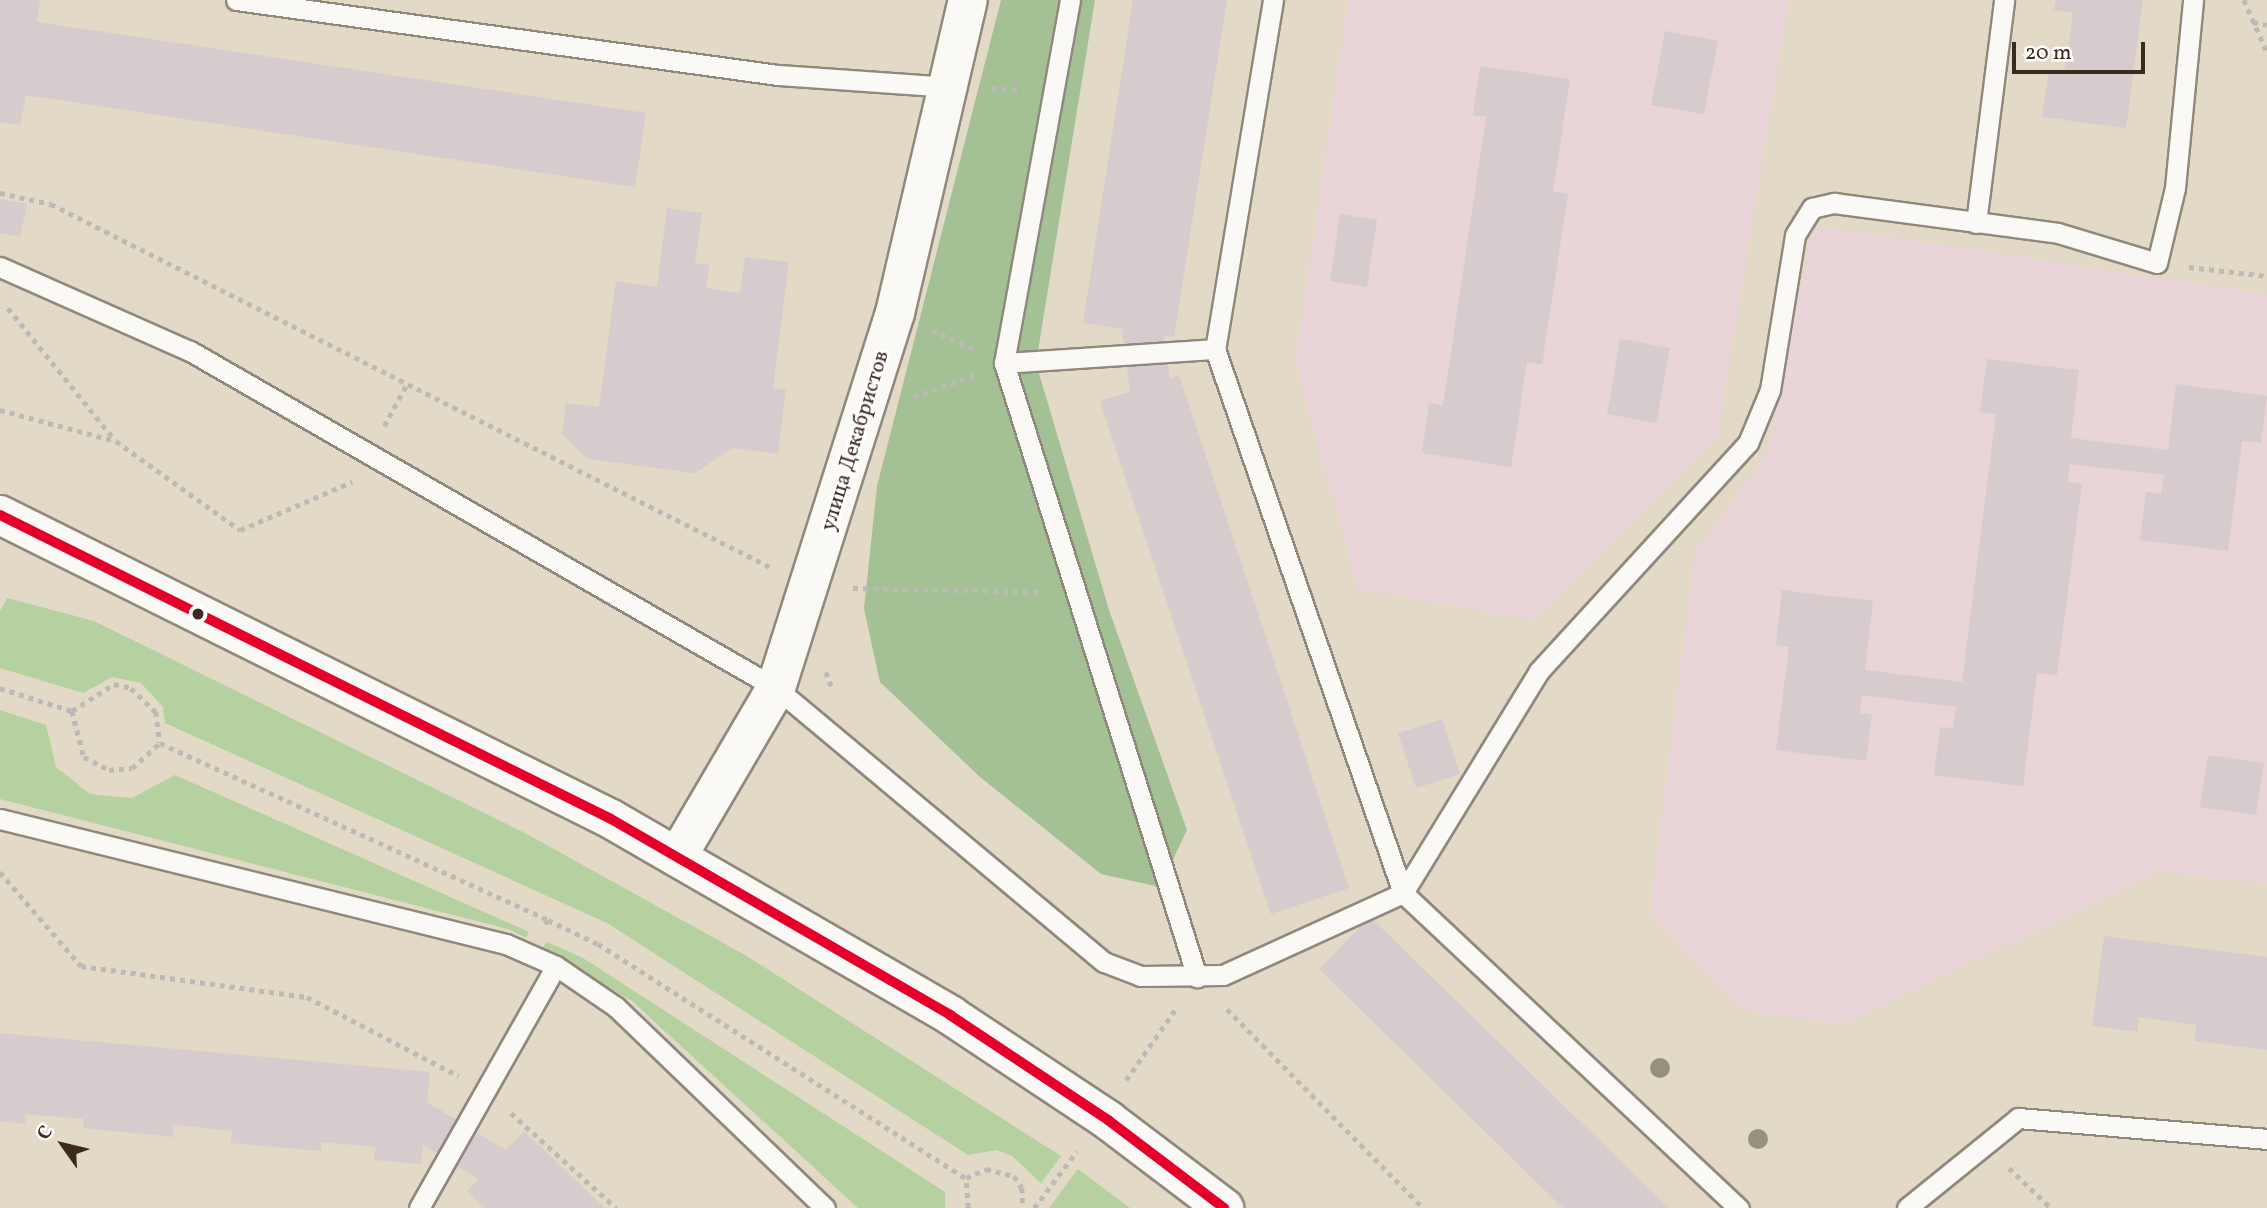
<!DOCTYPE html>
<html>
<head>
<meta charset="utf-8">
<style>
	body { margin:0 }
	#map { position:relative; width:2267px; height:1208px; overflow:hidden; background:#e2d9c6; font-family:Vollkorn,serif }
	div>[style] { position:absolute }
	.built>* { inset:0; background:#e9d4d8 }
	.green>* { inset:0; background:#b4d19f }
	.forest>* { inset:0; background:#a4c196 }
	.building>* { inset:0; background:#d6cbcd }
	.path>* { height:4.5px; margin-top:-2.25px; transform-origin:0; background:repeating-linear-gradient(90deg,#bdbab5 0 5px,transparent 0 10px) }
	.roads { filter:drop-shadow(2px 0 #8f887c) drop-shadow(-2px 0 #8f887c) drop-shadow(0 2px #8f887c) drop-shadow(0 -2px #8f887c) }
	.service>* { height:19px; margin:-9.5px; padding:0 9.5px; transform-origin:9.5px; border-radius:9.5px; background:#fbf9f6 }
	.minor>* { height:38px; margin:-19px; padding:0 19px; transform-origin:19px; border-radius:19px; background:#fbf9f6 }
	.primary>* { height:38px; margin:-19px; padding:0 19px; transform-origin:19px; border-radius:19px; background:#fbf9f6 }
	.bus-1>* { height:10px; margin:-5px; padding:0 5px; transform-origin:5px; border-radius:5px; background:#e4002b }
	.trees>* { width:20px; height:20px; margin:-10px; border-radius:50%; background:#94937a }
	.dots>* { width:19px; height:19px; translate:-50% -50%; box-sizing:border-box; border:4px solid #fff; border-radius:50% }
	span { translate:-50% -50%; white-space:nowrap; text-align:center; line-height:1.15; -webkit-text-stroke:6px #fff; paint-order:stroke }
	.street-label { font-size:21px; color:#3b2a1e }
	.north { position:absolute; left:28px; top:1110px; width:70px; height:70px; -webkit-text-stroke:5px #fff; paint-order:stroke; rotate:304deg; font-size:19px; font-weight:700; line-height:28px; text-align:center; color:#3b2a1e }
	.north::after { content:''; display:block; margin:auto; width:24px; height:32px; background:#3b2a1e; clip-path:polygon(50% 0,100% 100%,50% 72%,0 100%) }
	.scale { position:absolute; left:2012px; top:42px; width:133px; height:32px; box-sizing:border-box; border:4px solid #3b2a1e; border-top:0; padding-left:9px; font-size:21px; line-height:24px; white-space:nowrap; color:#3b2a1e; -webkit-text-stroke:5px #fff; paint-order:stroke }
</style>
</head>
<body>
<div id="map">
	<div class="built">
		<div style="clip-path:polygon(1348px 0,1789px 0,1718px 433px,1535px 621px,1358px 589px,1295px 362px)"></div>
		<div style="clip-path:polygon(1813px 225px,2267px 294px,2267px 884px,2160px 872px,1843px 1024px,1743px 1010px,1649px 914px,1695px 551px,1768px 453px)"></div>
	</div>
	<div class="green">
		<div style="clip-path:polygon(7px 598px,94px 621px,525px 833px,745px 955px,1061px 1156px,1041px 1183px,1012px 1156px,997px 1150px,968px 1155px,607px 923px,165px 723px,163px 707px,141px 683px,112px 677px,83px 693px,0 668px,0 611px)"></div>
		<div style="clip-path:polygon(0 710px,46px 725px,56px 767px,90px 794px,132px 798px,175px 775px,529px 932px,526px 938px,508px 929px,0 799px)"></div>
		<div style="clip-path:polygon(547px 942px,583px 958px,945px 1192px,945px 1208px,858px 1208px,632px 1001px,542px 948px)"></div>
		<div style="clip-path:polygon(1078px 1169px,1130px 1208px,1049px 1208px)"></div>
	</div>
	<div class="forest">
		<div style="clip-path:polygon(1001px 0,1095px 0,1036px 363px,1109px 610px,1187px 830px,1160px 887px,1101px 874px,980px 777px,880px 682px,864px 609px,877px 486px)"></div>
	</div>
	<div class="building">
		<div style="clip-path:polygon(0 0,40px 0,37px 22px,646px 113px,635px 187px,26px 95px,20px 125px,0 122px)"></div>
		<div style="clip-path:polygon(1133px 0,1227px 0,1174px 337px,1163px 335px,1170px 378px,1179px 375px,1349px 888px,1271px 914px,1100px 401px,1130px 392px,1122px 329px,1083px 323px)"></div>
		<div style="clip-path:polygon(2056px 0,2143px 0,2126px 128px,2042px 117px,2049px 70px,2065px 72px,2073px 13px,2054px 10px)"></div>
		<div style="clip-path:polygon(1665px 31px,1718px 41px,1704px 114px,1651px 105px)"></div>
		<div style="clip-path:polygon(1480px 66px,1570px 79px,1553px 192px,1568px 194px,1542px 365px,1527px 362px,1511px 467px,1422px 453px,1429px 403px,1443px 406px,1486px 117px,1473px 115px)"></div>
		<div style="clip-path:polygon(0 199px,27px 204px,20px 237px,0 233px)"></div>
		<div style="clip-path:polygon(667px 208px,702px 213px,695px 263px,709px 265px,706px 288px,740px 293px,745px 257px,789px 262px,773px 388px,786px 390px,778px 454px,732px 448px,695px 473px,587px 459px,562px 434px,566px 403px,599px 407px,616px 281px,657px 287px)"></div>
		<div style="clip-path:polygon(1340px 214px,1377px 220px,1367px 287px,1330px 281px)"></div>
		<div style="clip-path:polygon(1620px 339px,1670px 348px,1656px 423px,1607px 414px)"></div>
		<div style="clip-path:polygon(1987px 359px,2079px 370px,2071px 438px,2168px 450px,2176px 384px,2267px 396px,2261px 443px,2242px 441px,2228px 551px,2140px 540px,2146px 492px,2161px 494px,2164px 475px,2070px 464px,2068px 482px,2082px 483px,2057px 675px,2037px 673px,2023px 786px,1934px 775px,1940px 727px,1953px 728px,1956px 707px,1862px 695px,1860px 713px,1872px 714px,1866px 761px,1776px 750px,1789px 647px,1776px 645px,1782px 590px,1873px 601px,1865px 670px,1962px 682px,1996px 414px,1980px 412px)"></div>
		<div style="clip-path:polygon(1442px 719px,1460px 774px,1416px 788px,1398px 733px)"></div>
		<div style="clip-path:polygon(2208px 755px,2264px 763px,2256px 815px,2200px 807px)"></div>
		<div style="clip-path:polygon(1370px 917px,1669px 1208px,1563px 1208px,1319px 969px)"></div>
		<div style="clip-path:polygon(2104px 936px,2267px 957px,2267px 1050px,2195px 1041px,2196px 1025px,2139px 1017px,2137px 1032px,2092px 1026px)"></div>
		<div style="clip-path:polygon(0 1033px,430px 1072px,427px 1102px,506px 1150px,524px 1131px,605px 1208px,485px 1208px,467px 1191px,478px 1179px,423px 1144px,421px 1164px,374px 1160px,376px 1147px,322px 1142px,321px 1151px,231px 1143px,232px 1131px,173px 1125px,173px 1137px,83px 1128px,84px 1119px,26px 1114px,25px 1124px,0 1121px)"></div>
	</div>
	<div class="path">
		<div style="left:2244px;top:0;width:57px;rotate:66.1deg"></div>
		<div style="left:2253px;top:22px;width:14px;rotate:12deg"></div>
		<div style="left:992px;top:88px;width:29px;rotate:4deg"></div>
		<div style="left:0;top:193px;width:52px;rotate:12.2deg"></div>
		<div style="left:51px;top:204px;width:805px;rotate:26.79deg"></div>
		<div style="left:2189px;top:267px;width:79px;rotate:6.6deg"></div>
		<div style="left:8px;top:308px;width:170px;rotate:51deg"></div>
		<div style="left:932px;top:330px;width:47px;rotate:24.9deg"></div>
		<div style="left:913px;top:397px;width:65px;rotate:-19.8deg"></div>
		<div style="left:0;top:410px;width:120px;rotate:15deg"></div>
		<div style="left:116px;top:441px;width:153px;rotate:35.7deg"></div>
		<div style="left:240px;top:530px;width:122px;rotate:-23.2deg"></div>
		<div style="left:384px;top:426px;width:48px;rotate:-61.3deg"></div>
		<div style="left:853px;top:588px;width:191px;rotate:1.2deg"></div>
		<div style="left:826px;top:672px;width:19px;rotate:69deg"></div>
		<div style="left:0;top:688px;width:76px;rotate:17.7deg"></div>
		<div style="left:72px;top:711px;width:48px;rotate:75.4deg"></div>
		<div style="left:84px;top:757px;width:28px;rotate:27deg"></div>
		<div style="left:109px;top:770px;width:23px;rotate:-5deg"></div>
		<div style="left:132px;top:768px;width:38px;rotate:-42deg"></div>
		<div style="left:72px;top:711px;width:50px;rotate:-32.7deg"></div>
		<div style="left:114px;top:684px;width:17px;rotate:13deg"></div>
		<div style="left:131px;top:688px;width:35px;rotate:44deg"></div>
		<div style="left:156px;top:712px;width:31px;rotate:83deg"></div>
		<div style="left:160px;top:743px;width:426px;rotate:24.5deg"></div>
		<div style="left:548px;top:920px;width:6px;rotate:121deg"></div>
		<div style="left:0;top:872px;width:124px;rotate:49.2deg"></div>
		<div style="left:81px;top:966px;width:228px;rotate:7.8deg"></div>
		<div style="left:307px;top:997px;width:171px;rotate:27.5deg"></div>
		<div style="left:548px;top:920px;width:55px;rotate:25.6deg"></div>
		<div style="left:598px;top:944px;width:436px;rotate:32.5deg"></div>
		<div style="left:1227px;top:1009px;width:279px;rotate:45.4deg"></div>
		<div style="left:1126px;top:1080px;width:85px;rotate:-55deg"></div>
		<div style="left:511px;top:1113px;width:142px;rotate:42.1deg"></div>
		<div style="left:2009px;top:1168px;width:58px;rotate:43.6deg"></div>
		<div style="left:968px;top:1208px;width:30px;rotate:-94deg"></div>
		<div style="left:966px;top:1178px;width:22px;rotate:-24deg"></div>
		<div style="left:986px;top:1169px;width:29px;rotate:14deg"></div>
		<div style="left:1014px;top:1176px;width:14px;rotate:56deg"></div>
		<div style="left:1022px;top:1188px;width:20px;rotate:87deg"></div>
		<div style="left:1034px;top:1208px;width:71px;rotate:-53deg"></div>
	</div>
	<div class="roads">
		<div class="service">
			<div style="left:236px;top:0;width:547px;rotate:7.88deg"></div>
			<div style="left:778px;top:75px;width:170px;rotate:4deg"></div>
			<div style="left:1070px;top:0;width:369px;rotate:100.3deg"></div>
			<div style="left:1004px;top:363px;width:644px;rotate:72.55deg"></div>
			<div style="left:1273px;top:0;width:354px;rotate:99.4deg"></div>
			<div style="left:1215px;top:349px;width:576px;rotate:70.94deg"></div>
			<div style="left:1976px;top:223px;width:225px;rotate:-82.8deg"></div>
			<div style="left:0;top:267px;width:208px;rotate:23.9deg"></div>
			<div style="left:190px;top:351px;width:676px;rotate:29.9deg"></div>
			<div style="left:776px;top:688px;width:427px;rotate:39.9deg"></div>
			<div style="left:1104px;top:962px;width:39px;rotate:21deg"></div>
			<div style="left:1140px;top:976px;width:83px;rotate:-0.7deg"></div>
			<div style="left:1223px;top:975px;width:198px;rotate:-24.5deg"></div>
			<div style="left:1403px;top:893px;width:461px;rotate:43.2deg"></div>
			<div style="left:1004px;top:363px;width:211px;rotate:-3.8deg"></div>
			<div style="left:0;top:819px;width:521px;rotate:13.88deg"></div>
			<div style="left:506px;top:944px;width:55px;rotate:23.7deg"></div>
			<div style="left:556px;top:966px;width:73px;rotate:34.3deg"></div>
			<div style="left:616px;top:1007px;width:290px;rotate:43.9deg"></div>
			<div style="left:1403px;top:893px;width:260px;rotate:-58.5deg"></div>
			<div style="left:1539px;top:671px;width:309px;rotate:-47.5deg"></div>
			<div style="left:1748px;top:443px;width:57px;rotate:-67.5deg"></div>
			<div style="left:1770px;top:390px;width:157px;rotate:-80.8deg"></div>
			<div style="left:1795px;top:235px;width:32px;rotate:-58deg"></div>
			<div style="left:1812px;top:208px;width:23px;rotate:-13deg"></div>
			<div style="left:1834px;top:203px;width:226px;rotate:7.6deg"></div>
			<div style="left:2058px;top:233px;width:103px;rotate:16.9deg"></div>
			<div style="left:2157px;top:263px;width:77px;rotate:-76.5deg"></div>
			<div style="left:2175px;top:188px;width:189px;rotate:-84.5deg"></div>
			<div style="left:419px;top:1208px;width:278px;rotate:-60.5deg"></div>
			<div style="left:1907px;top:1208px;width:143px;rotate:-39deg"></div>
			<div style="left:2018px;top:1118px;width:250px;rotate:4.8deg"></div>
		</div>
		<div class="minor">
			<div style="left:677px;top:857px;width:196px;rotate:-59.6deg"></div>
			<div style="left:776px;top:688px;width:393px;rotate:-72.4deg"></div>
			<div style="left:895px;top:313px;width:321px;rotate:-76.9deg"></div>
		</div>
		<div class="primary">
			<div style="left:0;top:515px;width:682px;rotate:26.45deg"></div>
			<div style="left:611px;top:819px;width:392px;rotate:30deg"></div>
			<div style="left:950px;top:1015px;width:190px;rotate:33.6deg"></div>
			<div style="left:1108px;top:1120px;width:146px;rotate:37.2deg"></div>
		</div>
	</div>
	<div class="bus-1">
		<div style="left:0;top:515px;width:682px;rotate:26.45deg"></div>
		<div style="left:611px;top:819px;width:392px;rotate:30deg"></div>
		<div style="left:950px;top:1015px;width:190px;rotate:33.6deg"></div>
		<div style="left:1108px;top:1120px;width:146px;rotate:37.2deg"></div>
	</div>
	<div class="trees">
		<div style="left:1660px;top:1068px"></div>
		<div style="left:1758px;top:1139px"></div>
	</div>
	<div class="dots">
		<div style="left:198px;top:614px;background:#3b2a1e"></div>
	</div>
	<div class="street-label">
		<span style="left:856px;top:441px;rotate:-73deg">улица Декабристов</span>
	</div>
	<div class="north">С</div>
	<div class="scale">20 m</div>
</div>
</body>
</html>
